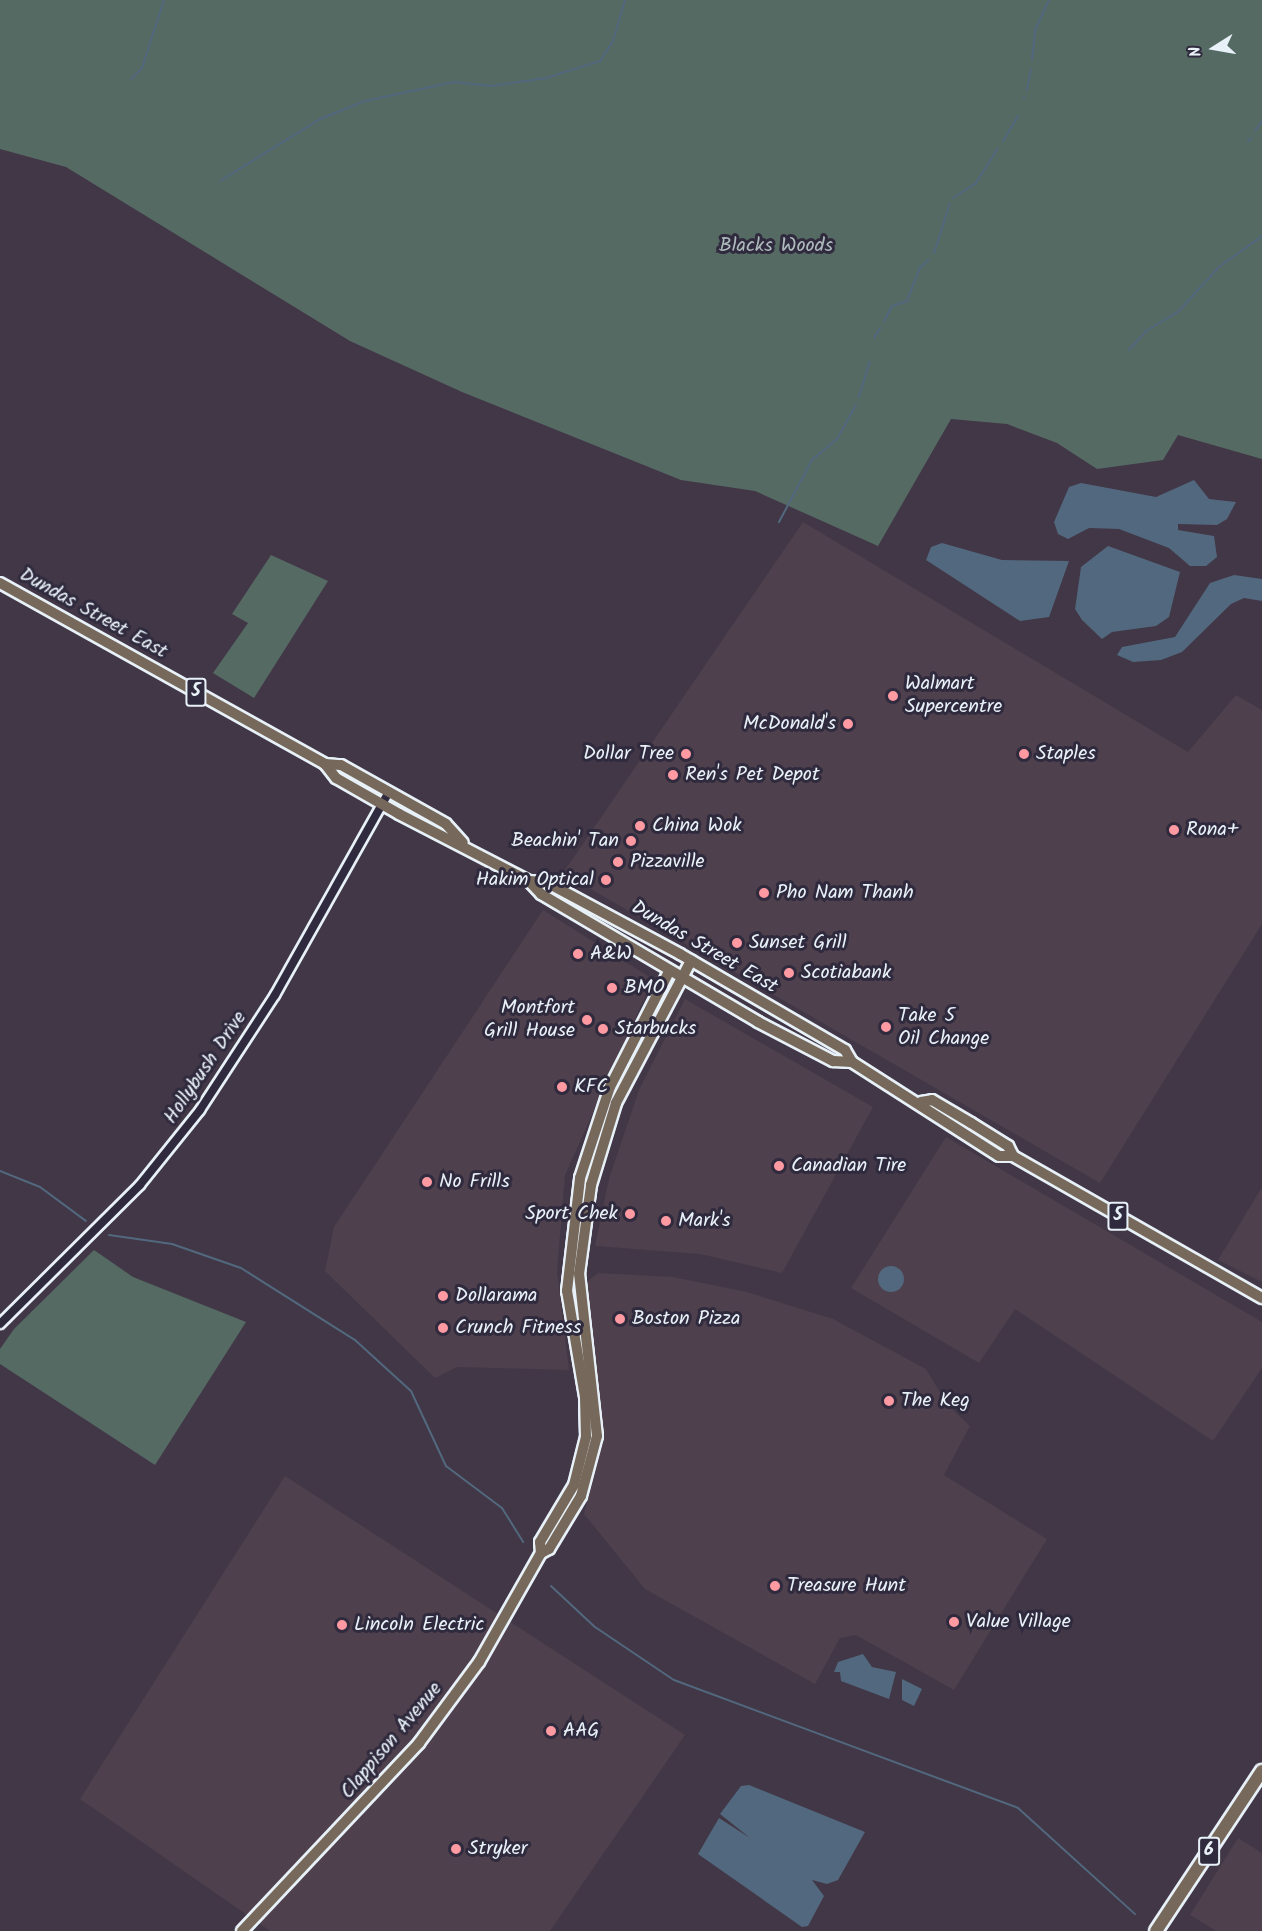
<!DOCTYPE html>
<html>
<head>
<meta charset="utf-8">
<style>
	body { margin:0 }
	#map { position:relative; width:1262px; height:1931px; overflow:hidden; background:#413746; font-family:Kalam,sans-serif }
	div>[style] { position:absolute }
	.built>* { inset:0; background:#4e404c }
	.green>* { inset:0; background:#566a64 }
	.water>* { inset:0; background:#52687e }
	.round { border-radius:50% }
	.stream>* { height:2px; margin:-1px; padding:0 1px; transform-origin:1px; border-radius:1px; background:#52687e }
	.roads { filter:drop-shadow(2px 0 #e8f1f8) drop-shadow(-2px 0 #e8f1f8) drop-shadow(0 2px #e8f1f8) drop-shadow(0 -2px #e8f1f8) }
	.minor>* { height:8px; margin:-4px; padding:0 4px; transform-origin:4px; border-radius:4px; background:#2f2a3d }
	.major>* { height:10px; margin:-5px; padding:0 5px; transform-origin:5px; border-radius:5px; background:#76695c }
	.highway>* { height:12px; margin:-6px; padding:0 6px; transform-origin:6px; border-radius:6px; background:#76695c }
	.dots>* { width:16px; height:16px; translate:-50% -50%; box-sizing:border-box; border:3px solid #2f2a3d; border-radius:50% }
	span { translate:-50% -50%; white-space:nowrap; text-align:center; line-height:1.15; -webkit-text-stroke:6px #2f2a3d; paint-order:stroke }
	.shield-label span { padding:2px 4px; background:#2f2a3d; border:2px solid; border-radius:4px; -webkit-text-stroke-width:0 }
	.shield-label { font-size:18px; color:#e8f1f8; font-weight:700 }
	.park-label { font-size:20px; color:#aebbbd }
	.street-label { font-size:20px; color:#e8f1f8 }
	.poi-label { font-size:20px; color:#e8f1f8 }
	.left { translate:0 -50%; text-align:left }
	.right { translate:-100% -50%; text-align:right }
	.north { position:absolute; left:1184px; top:18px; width:60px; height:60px; -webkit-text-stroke:4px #2f2a3d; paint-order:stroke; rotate:259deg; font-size:16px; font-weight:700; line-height:24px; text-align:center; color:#e8f1f8 }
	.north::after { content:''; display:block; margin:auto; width:21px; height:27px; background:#e8f1f8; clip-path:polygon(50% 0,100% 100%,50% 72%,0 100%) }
</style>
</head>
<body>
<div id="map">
	<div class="built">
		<div style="clip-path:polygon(803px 522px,1188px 752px,1236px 695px,1262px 710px,1262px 924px,1100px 1183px,563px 873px)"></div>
		<div style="clip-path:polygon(543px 910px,653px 979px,565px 1175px,557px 1271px,569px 1370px,457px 1367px,435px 1378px,325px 1271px,334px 1227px)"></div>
		<div style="clip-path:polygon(685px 999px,873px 1107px,782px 1273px,700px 1254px,595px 1246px,609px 1179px,639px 1090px)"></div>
		<div style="clip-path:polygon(946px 1137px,1262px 1322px,1262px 1368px,1213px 1441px,1015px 1309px,979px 1363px,851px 1288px)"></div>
		<div style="clip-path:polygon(1262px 1187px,1262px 1282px,1218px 1260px)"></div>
		<div style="clip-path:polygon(598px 1273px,673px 1277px,747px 1292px,833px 1319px,926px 1369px,947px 1404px,970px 1426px,944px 1475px,1047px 1539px,954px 1690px,856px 1635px,840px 1638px,815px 1684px,645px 1589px,584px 1514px,602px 1438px,584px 1302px,585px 1283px)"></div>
		<div style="clip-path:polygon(285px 1476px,685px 1735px,550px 1931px,270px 1931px,80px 1799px)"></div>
		<div style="clip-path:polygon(1238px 1838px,1262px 1853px,1262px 1931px,1216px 1931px,1190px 1915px)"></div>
	</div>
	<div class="green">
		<div style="clip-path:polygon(0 0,1262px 0,1262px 459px,1178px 435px,1163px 460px,1097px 469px,1057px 443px,1007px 424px,951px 419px,878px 546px,755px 491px,681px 480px,462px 392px,350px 341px,66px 167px,0 149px)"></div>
		<div style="clip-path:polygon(271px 555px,328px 581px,254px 698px,213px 673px,248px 623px,232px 614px)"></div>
		<div style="clip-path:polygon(94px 1250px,133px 1277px,246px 1322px,155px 1465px,0 1364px,0 1349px,14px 1329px)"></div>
	</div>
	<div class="water">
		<div style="clip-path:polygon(1194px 480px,1209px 499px,1236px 502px,1227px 519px,1217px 525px,1178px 524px,1178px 530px,1214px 536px,1217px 557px,1206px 566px,1190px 566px,1169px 548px,1119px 529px,1089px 528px,1068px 539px,1058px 534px,1054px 522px,1069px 487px,1081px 483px,1156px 497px)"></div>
		<div style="clip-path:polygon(942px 543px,1002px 560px,1069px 561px,1049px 617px,1020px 621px,926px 560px,931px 547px)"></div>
		<div style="clip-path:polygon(1108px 546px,1180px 572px,1169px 617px,1156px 626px,1112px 632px,1102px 639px,1082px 620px,1075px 609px,1081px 567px)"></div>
		<div style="clip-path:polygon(1234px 575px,1262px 579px,1262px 601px,1244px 598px,1231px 604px,1182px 652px,1161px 660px,1133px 662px,1117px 655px,1122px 647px,1175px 637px,1210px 583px)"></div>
		<div class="round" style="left:878px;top:1266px;width:26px;height:26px"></div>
		<div style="clip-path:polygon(863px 1654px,872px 1667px,896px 1672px,889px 1699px,841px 1681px,840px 1672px,834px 1672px,838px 1662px)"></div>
		<div style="clip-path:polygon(902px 1679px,922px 1689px,914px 1706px,902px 1700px)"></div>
		<div style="clip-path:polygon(749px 1785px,865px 1832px,838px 1880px,827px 1884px,812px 1880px,824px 1896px,808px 1926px,802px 1927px,698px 1854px,719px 1818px,750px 1838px,720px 1814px,741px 1786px)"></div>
	</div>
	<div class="stream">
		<div style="left:1032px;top:60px;width:30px;rotate:-84deg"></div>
		<div style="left:1035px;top:30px;width:33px;rotate:-65deg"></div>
		<div style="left:131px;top:79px;width:16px;rotate:-45deg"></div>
		<div style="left:142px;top:68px;width:71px;rotate:-72.1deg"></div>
		<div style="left:1027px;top:90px;width:21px;rotate:-79deg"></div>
		<div style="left:1024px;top:99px;width:1px;rotate:-90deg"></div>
		<div style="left:1255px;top:131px;width:12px;rotate:-55deg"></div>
		<div style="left:1003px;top:141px;width:29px;rotate:-59deg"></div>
		<div style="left:1248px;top:141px;width:4px;rotate:-45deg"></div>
		<div style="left:220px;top:181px;width:118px;rotate:-31.8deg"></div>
		<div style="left:320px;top:119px;width:48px;rotate:-21.8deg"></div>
		<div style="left:365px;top:101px;width:91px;rotate:-12.1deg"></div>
		<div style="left:454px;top:82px;width:36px;rotate:6deg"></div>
		<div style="left:490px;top:86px;width:57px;rotate:-8.1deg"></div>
		<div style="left:546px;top:78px;width:57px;rotate:-17.5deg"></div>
		<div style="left:600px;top:61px;width:24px;rotate:-57deg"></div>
		<div style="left:613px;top:41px;width:43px;rotate:-73.7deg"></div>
		<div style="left:953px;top:198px;width:27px;rotate:-33deg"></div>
		<div style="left:976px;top:183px;width:41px;rotate:-57.8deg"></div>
		<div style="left:934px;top:253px;width:52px;rotate:-72.3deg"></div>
		<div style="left:884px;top:321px;width:17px;rotate:-62deg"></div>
		<div style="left:892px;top:306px;width:16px;rotate:-18deg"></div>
		<div style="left:907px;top:301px;width:34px;rotate:-69deg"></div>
		<div style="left:919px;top:269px;width:14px;rotate:-45deg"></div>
		<div style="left:874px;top:338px;width:12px;rotate:-59deg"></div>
		<div style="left:1129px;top:350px;width:25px;rotate:-48deg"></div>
		<div style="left:1146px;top:331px;width:37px;rotate:-31deg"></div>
		<div style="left:1178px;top:312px;width:61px;rotate:-47.7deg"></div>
		<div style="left:1219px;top:267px;width:53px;rotate:-35.8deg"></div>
		<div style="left:859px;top:397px;width:37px;rotate:-73deg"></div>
		<div style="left:779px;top:522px;width:70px;rotate:-62deg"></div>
		<div style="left:812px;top:460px;width:33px;rotate:-40deg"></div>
		<div style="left:837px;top:439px;width:39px;rotate:-61deg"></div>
		<div style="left:0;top:1171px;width:43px;rotate:21.8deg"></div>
		<div style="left:40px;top:1187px;width:57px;rotate:36.5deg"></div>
		<div style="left:109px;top:1235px;width:64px;rotate:8.1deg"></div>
		<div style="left:172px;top:1244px;width:73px;rotate:19.2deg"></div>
		<div style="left:241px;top:1268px;width:135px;rotate:32.3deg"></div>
		<div style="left:355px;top:1340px;width:76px;rotate:42.3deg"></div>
		<div style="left:411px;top:1391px;width:83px;rotate:65deg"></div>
		<div style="left:446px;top:1466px;width:70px;rotate:36.9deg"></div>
		<div style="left:502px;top:1508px;width:40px;rotate:58deg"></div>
		<div style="left:551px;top:1586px;width:60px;rotate:43deg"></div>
		<div style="left:595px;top:1627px;width:95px;rotate:33.9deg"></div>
		<div style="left:674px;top:1680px;width:367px;rotate:20.4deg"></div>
		<div style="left:1018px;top:1808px;width:158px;rotate:42.2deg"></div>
	</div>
	<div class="roads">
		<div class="minor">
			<div style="left:0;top:1324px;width:197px;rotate:-44.8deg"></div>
			<div style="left:140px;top:1185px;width:96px;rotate:-51.3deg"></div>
			<div style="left:200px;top:1110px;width:137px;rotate:-56.9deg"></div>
			<div style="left:275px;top:995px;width:233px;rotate:-60.7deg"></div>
		</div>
		<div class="major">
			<div style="left:0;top:583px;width:372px;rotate:29.1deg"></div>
			<div style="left:325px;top:764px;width:18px;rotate:52deg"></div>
			<div style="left:336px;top:778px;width:73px;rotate:29.7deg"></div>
			<div style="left:399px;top:814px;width:146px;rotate:27.3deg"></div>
			<div style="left:529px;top:881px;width:18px;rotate:47deg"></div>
			<div style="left:541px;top:894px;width:252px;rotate:30.5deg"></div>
			<div style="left:758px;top:1022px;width:85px;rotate:27.5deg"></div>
			<div style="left:833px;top:1061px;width:19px;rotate:3deg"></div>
			<div style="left:852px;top:1062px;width:174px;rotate:32.6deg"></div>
			<div style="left:999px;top:1156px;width:14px"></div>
			<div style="left:1013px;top:1156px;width:287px;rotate:29.7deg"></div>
			<div style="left:325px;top:764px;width:16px;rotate:4deg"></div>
			<div style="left:341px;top:765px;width:120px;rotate:29.3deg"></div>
			<div style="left:446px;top:824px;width:25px;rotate:48deg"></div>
			<div style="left:529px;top:881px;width:17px;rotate:3deg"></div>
			<div style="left:546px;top:882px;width:152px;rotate:28.2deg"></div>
			<div style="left:680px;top:954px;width:191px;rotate:30.2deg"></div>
			<div style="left:845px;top:1050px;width:14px;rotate:60deg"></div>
			<div style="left:921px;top:1102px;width:11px;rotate:-10deg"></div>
			<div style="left:932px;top:1100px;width:45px;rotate:30.5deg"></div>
			<div style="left:971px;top:1123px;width:44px;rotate:31.9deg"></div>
			<div style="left:1008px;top:1146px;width:11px;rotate:63deg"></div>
			<div style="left:541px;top:1553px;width:11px;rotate:-95deg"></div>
			<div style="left:540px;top:1542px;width:66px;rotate:-59.2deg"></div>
			<div style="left:574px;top:1485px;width:49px;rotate:-76deg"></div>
			<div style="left:586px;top:1437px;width:40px;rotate:-91.4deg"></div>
			<div style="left:585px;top:1397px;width:108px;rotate:-99.6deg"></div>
			<div style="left:567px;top:1291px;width:114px;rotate:-83.4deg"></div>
			<div style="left:580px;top:1178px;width:96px;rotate:-71.8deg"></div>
			<div style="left:610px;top:1087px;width:131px;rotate:-62.9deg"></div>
			<div style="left:242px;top:1931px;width:258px;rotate:-46.7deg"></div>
			<div style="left:419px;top:1743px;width:101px;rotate:-53.5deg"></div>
			<div style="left:479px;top:1662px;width:125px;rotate:-60.4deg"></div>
			<div style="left:541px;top:1553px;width:9px;rotate:-27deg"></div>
			<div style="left:549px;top:1549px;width:62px;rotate:-58.9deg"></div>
			<div style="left:581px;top:1496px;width:62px;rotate:-75.1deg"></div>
			<div style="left:597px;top:1436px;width:163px;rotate:-96.3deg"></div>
			<div style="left:579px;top:1274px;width:90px;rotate:-82.3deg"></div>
			<div style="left:591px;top:1185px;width:86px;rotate:-73deg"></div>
			<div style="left:616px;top:1103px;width:161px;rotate:-62.2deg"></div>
		</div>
		<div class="highway">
			<div style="left:1156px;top:1931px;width:192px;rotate:-56.5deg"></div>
		</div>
	</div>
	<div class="dots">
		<div style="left:893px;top:696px;background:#ff9aa2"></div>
		<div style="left:848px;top:724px;background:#ff9aa2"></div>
		<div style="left:686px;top:754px;background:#ff9aa2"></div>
		<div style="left:1024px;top:754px;background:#ff9aa2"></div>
		<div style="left:673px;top:775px;background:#ff9aa2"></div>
		<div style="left:640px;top:826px;background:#ff9aa2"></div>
		<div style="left:1174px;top:830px;background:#ff9aa2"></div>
		<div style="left:631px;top:841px;background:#ff9aa2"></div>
		<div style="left:618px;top:862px;background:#ff9aa2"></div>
		<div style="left:606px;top:880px;background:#ff9aa2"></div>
		<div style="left:764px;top:893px;background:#ff9aa2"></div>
		<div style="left:737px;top:943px;background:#ff9aa2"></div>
		<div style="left:578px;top:954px;background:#ff9aa2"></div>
		<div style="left:789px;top:973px;background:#ff9aa2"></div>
		<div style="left:612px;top:988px;background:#ff9aa2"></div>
		<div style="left:587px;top:1020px;background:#ff9aa2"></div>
		<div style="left:886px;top:1027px;background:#ff9aa2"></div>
		<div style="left:603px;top:1029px;background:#ff9aa2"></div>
		<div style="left:562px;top:1087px;background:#ff9aa2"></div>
		<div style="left:779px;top:1166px;background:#ff9aa2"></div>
		<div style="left:427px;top:1182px;background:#ff9aa2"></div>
		<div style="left:630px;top:1214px;background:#ff9aa2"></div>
		<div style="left:666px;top:1221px;background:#ff9aa2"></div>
		<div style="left:443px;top:1296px;background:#ff9aa2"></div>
		<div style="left:620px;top:1319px;background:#ff9aa2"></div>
		<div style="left:443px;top:1328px;background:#ff9aa2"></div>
		<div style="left:889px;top:1401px;background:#ff9aa2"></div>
		<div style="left:775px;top:1586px;background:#ff9aa2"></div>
		<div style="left:954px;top:1622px;background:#ff9aa2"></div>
		<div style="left:342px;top:1625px;background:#ff9aa2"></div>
		<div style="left:551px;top:1731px;background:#ff9aa2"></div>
		<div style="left:456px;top:1849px;background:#ff9aa2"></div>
	</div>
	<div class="shield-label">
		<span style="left:196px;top:692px">5</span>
		<span style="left:1118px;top:1216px">5</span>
		<span style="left:1209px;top:1851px">6</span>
	</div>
	<div class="park-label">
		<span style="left:776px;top:246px">Blacks Woods</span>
	</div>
	<div class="street-label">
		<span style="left:93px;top:614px;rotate:29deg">Dundas Street East</span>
		<span style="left:704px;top:948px;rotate:30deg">Dundas Street East</span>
		<span style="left:206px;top:1068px;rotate:-56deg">Hollybush Drive</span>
		<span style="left:392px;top:1741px;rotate:-50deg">Clappison Avenue</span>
	</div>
	<div class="poi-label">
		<span class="left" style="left:905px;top:696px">Walmart<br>Supercentre</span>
		<span class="right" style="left:836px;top:724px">McDonald's</span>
		<span class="right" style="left:674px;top:754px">Dollar Tree</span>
		<span class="left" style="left:1036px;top:754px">Staples</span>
		<span class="left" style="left:685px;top:775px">Ren's Pet Depot</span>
		<span class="left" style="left:652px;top:826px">China Wok</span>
		<span class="left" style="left:1186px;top:830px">Rona+</span>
		<span class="right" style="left:619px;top:841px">Beachin' Tan</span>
		<span class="left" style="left:630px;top:862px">Pizzaville</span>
		<span class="right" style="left:594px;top:880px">Hakim Optical</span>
		<span class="left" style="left:776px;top:893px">Pho Nam Thanh</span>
		<span class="left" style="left:749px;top:943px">Sunset Grill</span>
		<span class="left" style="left:590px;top:954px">A&amp;W</span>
		<span class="left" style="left:801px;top:973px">Scotiabank</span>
		<span class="left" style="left:624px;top:988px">BMO</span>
		<span class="right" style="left:575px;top:1020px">Montfort<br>Grill House</span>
		<span class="left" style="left:898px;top:1028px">Take 5<br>Oil Change</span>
		<span class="left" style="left:615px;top:1029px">Starbucks</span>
		<span class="left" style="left:574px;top:1087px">KFC</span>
		<span class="left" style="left:791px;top:1166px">Canadian Tire</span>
		<span class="left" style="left:439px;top:1182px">No Frills</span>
		<span class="right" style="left:618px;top:1214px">Sport Chek</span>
		<span class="left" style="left:678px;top:1221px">Mark's</span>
		<span class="left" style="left:455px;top:1296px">Dollarama</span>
		<span class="left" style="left:632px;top:1319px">Boston Pizza</span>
		<span class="left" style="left:455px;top:1328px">Crunch Fitness</span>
		<span class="left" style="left:901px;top:1401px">The Keg</span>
		<span class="left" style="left:787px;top:1586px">Treasure Hunt</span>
		<span class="left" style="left:966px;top:1622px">Value Village</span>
		<span class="left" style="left:354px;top:1625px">Lincoln Electric</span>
		<span class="left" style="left:563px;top:1731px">AAG</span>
		<span class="left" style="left:468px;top:1849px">Stryker</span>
	</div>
	<div class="north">N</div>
</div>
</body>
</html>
